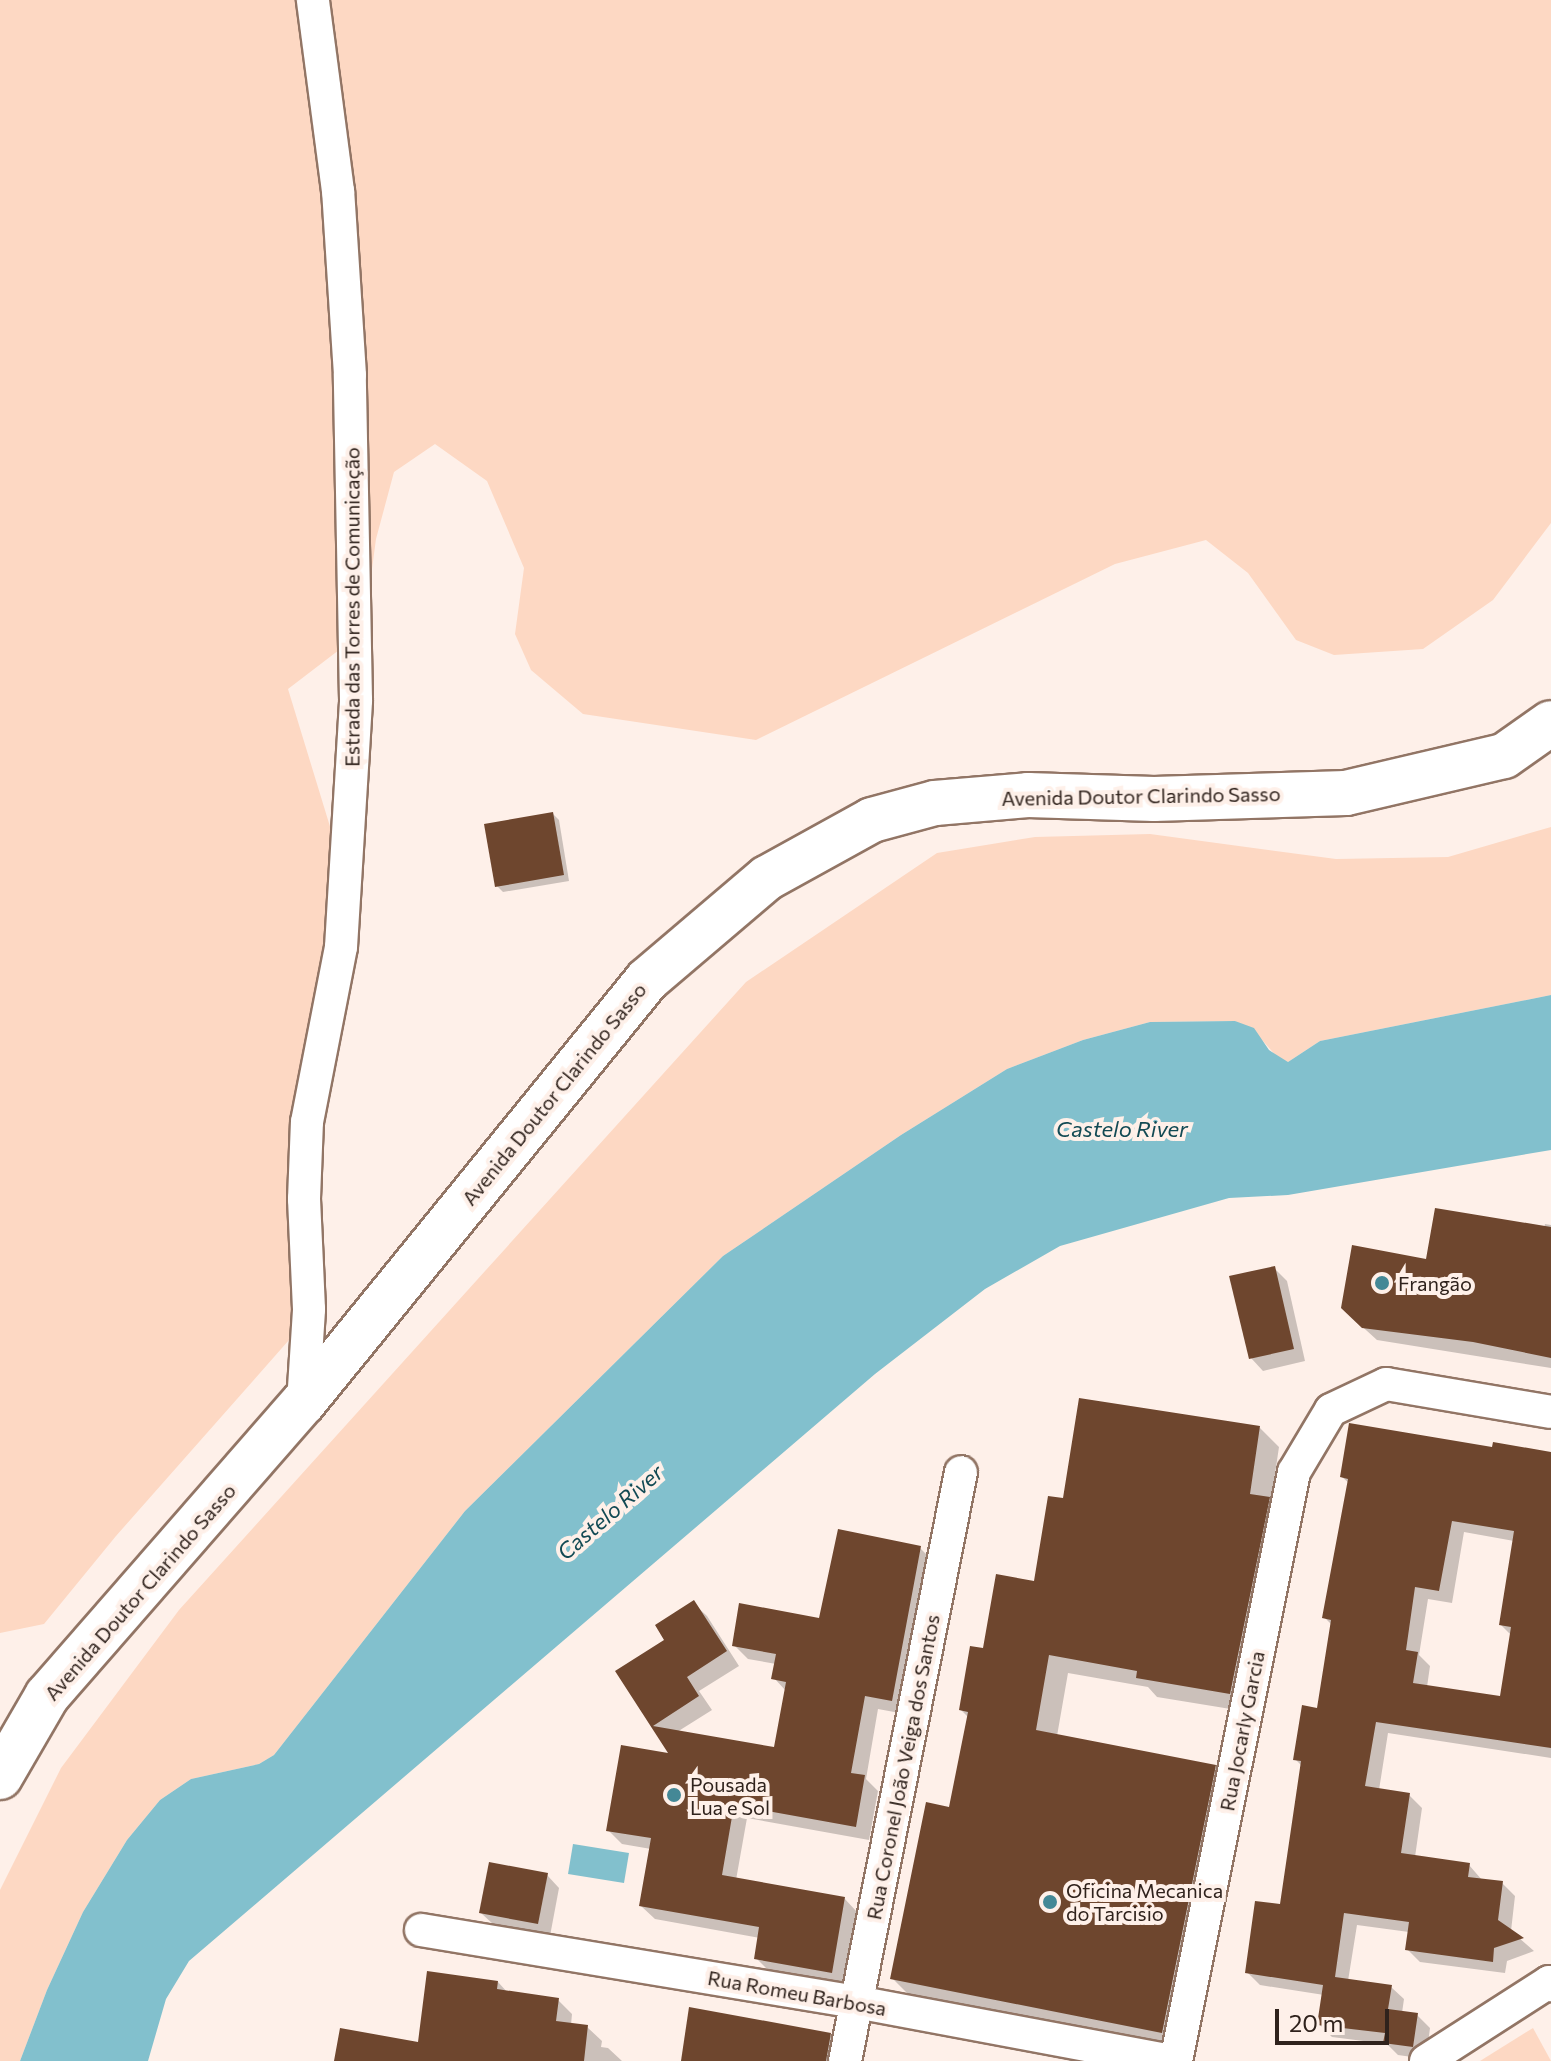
<!DOCTYPE html>
<html>
<head>
<meta charset="utf-8">
<style>
	body { margin:0 }
	#map { position:relative; width:1551px; height:2061px; overflow:hidden; background:#fef0e9; font-family:Commissioner,sans-serif }
	div>[style] { position:absolute }
	.green>* { inset:0; background:#fdd8c3 }
	.water>* { inset:0; background:#82c0cd }
	.shadow>* { inset:0; background:#0003 }
	.building>* { inset:0; background:#6e462e }
	.roads { filter:drop-shadow(2px 0 #927565) drop-shadow(-2px 0 #927565) drop-shadow(0 2px #927565) drop-shadow(0 -2px #927565) }
	.street>* { height:32px; margin:-16px; padding:0 16px; transform-origin:16px; border-radius:16px; background:#fff }
	.secondary>* { height:44px; margin:-22px; padding:0 22px; transform-origin:22px; border-radius:22px; background:#fff }
	.dots>* { width:22px; height:22px; translate:-50% -50%; box-sizing:border-box; border:4px solid #fef0e9; border-radius:50% }
	span { translate:-50% -50%; white-space:nowrap; text-align:center; line-height:1.15; -webkit-text-stroke:8px #fef0e9; paint-order:stroke }
	.street-label { font-size:20px; color:#2f221c }
	.poi-label { font-size:20px; color:#2f221c }
	.left { translate:0 -50%; text-align:left }
	.water-label { font-size:22px; color:#124a54; font-style:italic }
	.scale { position:absolute; left:1275px; top:2009px; width:114px; height:36px; box-sizing:border-box; border:4px solid #2f221c; border-top:0; padding-left:10px; font-size:24px; line-height:28px; white-space:nowrap; color:#2f221c; -webkit-text-stroke:6px #fef0e9; paint-order:stroke }
</style>
</head>
<body>
<div id="map">
	<div class="green">
		<div style="clip-path:polygon(0 0,1551px 0,1551px 523px,1493px 600px,1423px 649px,1334px 655px,1296px 640px,1248px 573px,1206px 540px,1115px 564px,756px 740px,583px 714px,531px 670px,515px 634px,524px 568px,487px 481px,435px 444px,394px 472px,376px 539px,368px 599px,339px 650px,288px 689px,350px 892px,331px 1015px,309px 1306px,289px 1340px,116px 1536px,44px 1624px,0 1633px)"></div>
		<div style="clip-path:polygon(1551px 827px,1551px 995px,1320px 1041px,1288px 1062px,1279px 1059px,1263px 1041px,1235px 1021px,1150px 1022px,1083px 1040px,1007px 1069px,901px 1135px,723px 1256px,465px 1511px,274px 1755px,259px 1764px,191px 1779px,160px 1800px,127px 1840px,83px 1912px,47px 1990px,20px 2061px,0 2061px,0 1890px,61px 1768px,179px 1610px,746px 982px,937px 853px,1035px 837px,1150px 834px,1336px 859px,1448px 857px)"></div>
		<div style="clip-path:polygon(1533px 2028px,1551px 2061px,1480px 2061px)"></div>
	</div>
	<div class="water">
		<div style="clip-path:polygon(1551px 995px,1551px 1150px,1288px 1195px,1229px 1198px,1060px 1246px,985px 1289px,875px 1374px,189px 1961px,166px 1999px,148px 2061px,20px 2061px,47px 1990px,83px 1912px,127px 1840px,160px 1800px,191px 1779px,259px 1764px,274px 1755px,465px 1511px,723px 1256px,901px 1135px,1007px 1069px,1083px 1040px,1150px 1022px,1235px 1021px,1254px 1028px,1269px 1050px,1288px 1062px,1320px 1041px)"></div>
		<div style="clip-path:polygon(573px 1844px,629px 1853px,624px 1883px,568px 1874px)"></div>
	</div>
	<div class="shadow">
		<div style="clip-path:polygon(553px 814px,559px 820px,569px 881px,503px 892px,497px 886px)"></div>
		<div style="clip-path:polygon(1545px 1224px,1551px 1225px,1551px 1368px,1377px 1340px,1356px 1321px,1428px 1261px,1544px 1228px)"></div>
		<div style="clip-path:polygon(1274px 1268px,1287px 1281px,1305px 1361px,1263px 1371px,1251px 1358px)"></div>
		<div style="clip-path:polygon(1260px 1428px,1279px 1447px,1271px 1501px,1288px 1518px,1249px 1712px,1157px 1697px,1148px 1687px,1068px 1673px,1057px 1736px,1215px 1767px,1234px 1786px,1181px 2051px,912px 1998px,892px 1978px,951px 1809px,969px 1718px,961px 1710px,984px 1650px,1036px 1583px,1065px 1500px)"></div>
		<div style="clip-path:polygon(evenodd,1494px 1450px,1551px 1454px,1551px 1758px,1388px 1733px,1379px 1790px,1409px 1795px,1422px 1808px,1415px 1857px,1469px 1865px,1482px 1880px,1502px 1883px,1515px 1896px,1511px 1931px,1534px 1951px,1507px 1961px,1505px 1973px,1420px 1962px,1407px 1949px,1409px 1932px,1357px 1925px,1348px 1981px,1391px 1987px,1404px 1999px,1402px 2013px,1417px 2015px,1430px 2028px,1426px 2059px,1398px 2055px,1387px 2044px,1332px 2037px,1319px 2024px,1324px 1995px,1260px 1985px,1247px 1972px,1282px 1906px,1302px 1766px,1295px 1759px,1318px 1710px,1332px 1625px,1325px 1618px,1350px 1484px,1342px 1477px,1494px 1450px,1464px 1532px,1514px 1541px,1501px 1625px,1512px 1636px,1502px 1698px,1427px 1687px,1430px 1666px,1419px 1655px,1428px 1599px,1452px 1603px,1464px 1532px)"></div>
		<div style="clip-path:polygon(920px 1548px,934px 1562px,905px 1714px,878px 1709px,866px 1779px,878px 1791px,869px 1840px,747px 1818px,736px 1880px,844px 1898px,857px 1912px,845px 1985px,770px 1972px,756px 1958px,760px 1938px,655px 1919px,641px 1906px,651px 1849px,622px 1844px,608px 1830px,673px 1756px,618px 1672px,666px 1640px,693px 1603px,707px 1616px,739px 1666px,699px 1691px,712px 1710px,677px 1732px,776px 1749px,786px 1691px,774px 1678px,776px 1664px,748px 1659px,734px 1645px,820px 1621px)"></div>
		<div style="clip-path:polygon(547px 1875px,559px 1888px,550px 1936px,494px 1925px,481px 1913px)"></div>
		<div style="clip-path:polygon(498px 1982px,508px 1993px,558px 2000px,572px 2014px,571px 2025px,587px 2027px,602px 2041px,601px 2047px,608px 2048px,622px 2061px,336px 2061px,420px 2045px)"></div>
		<div style="clip-path:polygon(830px 2035px,845px 2049px,843px 2061px,683px 2061px)"></div>
	</div>
	<div class="building">
		<div style="clip-path:polygon(553px 812px,564px 875px,495px 887px,484px 824px)"></div>
		<div style="clip-path:polygon(1435px 1208px,1551px 1227px,1551px 1358px,1473px 1342px,1362px 1328px,1341px 1308px,1352px 1245px,1426px 1259px)"></div>
		<div style="clip-path:polygon(1275px 1266px,1294px 1349px,1249px 1359px,1229px 1276px)"></div>
		<div style="clip-path:polygon(1079px 1398px,1260px 1426px,1250px 1494px,1270px 1497px,1230px 1694px,1136px 1678px,1137px 1671px,1049px 1655px,1036px 1730px,1216px 1765px,1162px 2033px,890px 1979px,926px 1802px,949px 1807px,968px 1712px,959px 1710px,970px 1646px,983px 1648px,996px 1574px,1034px 1581px,1048px 1496px,1063px 1498px)"></div>
		<div style="clip-path:polygon(evenodd,1349px 1423px,1492px 1447px,1493px 1442px,1551px 1452px,1551px 1748px,1376px 1722px,1365px 1786px,1410px 1793px,1401px 1853px,1470px 1863px,1468px 1877px,1503px 1881px,1498px 1920px,1524px 1938px,1494px 1948px,1493px 1962px,1405px 1950px,1409px 1922px,1344px 1913px,1335px 1977px,1392px 1985px,1388px 2009px,1418px 2013px,1413px 2047px,1383px 2043px,1385px 2033px,1317px 2025px,1323px 1985px,1245px 1973px,1255px 1901px,1280px 1904px,1301px 1761px,1293px 1760px,1302px 1705px,1317px 1708px,1331px 1620px,1322px 1618px,1348px 1479px,1340px 1477px,1349px 1423px,1452px 1521px,1514px 1531px,1499px 1625px,1511px 1627px,1500px 1696px,1413px 1683px,1418px 1652px,1406px 1650px,1415px 1587px,1439px 1591px,1452px 1521px)"></div>
		<div style="clip-path:polygon(838px 1529px,921px 1546px,892px 1701px,865px 1696px,851px 1773px,865px 1775px,856px 1827px,734px 1805px,722px 1875px,845px 1897px,832px 1973px,754px 1959px,759px 1927px,639px 1906px,651px 1838px,606px 1831px,621px 1745px,668px 1753px,615px 1671px,664px 1640px,655px 1625px,694px 1600px,727px 1651px,687px 1677px,699px 1696px,653px 1726px,774px 1747px,786px 1682px,771px 1679px,776px 1654px,732px 1646px,739px 1603px,819px 1618px)"></div>
		<div style="clip-path:polygon(489px 1862px,548px 1873px,538px 1924px,479px 1913px)"></div>
		<div style="clip-path:polygon(427px 1971px,498px 1981px,497px 1989px,559px 1998px,556px 2021px,588px 2025px,584px 2061px,334px 2061px,340px 2028px,418px 2042px)"></div>
		<div style="clip-path:polygon(689px 2007px,831px 2033px,826px 2061px,681px 2061px)"></div>
	</div>
	<div class="roads">
		<div class="street">
			<div style="left:303px;top:1403px;width:94px;rotate:-86.3deg"></div>
			<div style="left:309px;top:1309px;width:110px;rotate:-92.6deg"></div>
			<div style="left:304px;top:1199px;width:77px;rotate:-87.8deg"></div>
			<div style="left:307px;top:1122px;width:178px;rotate:-79deg"></div>
			<div style="left:341px;top:947px;width:247px;rotate:-86.5deg"></div>
			<div style="left:356px;top:700px;width:325px;rotate:-91.1deg"></div>
			<div style="left:350px;top:375px;width:184px;rotate:-93.7deg"></div>
			<div style="left:338px;top:191px;width:193px;rotate:-97.5deg"></div>
			<div style="left:421px;top:1930px;width:441px;rotate:9.4deg"></div>
			<div style="left:856px;top:2002px;width:320px;rotate:10.6deg"></div>
			<div style="left:845px;top:2061px;width:600px;rotate:-78.86deg"></div>
			<div style="left:1176px;top:2061px;width:601px;rotate:-78.67deg"></div>
			<div style="left:1294px;top:1472px;width:72px;rotate:-59.2deg"></div>
			<div style="left:1331px;top:1410px;width:61px;rotate:-25.3deg"></div>
			<div style="left:1386px;top:1384px;width:167px;rotate:9.6deg"></div>
			<div style="left:1426px;top:2061px;width:146px;rotate:-32.7deg"></div>
			<div style="left:1549px;top:1982px;width:4px;rotate:56deg"></div>
		</div>
		<div class="secondary">
			<div style="left:0;top:1777px;width:94px;rotate:-59.9deg"></div>
			<div style="left:47px;top:1696px;width:389px;rotate:-48.9deg"></div>
			<div style="left:303px;top:1403px;width:545px;rotate:-50.88deg"></div>
			<div style="left:647px;top:980px;width:157px;rotate:-40.4deg"></div>
			<div style="left:767px;top:878px;width:120px;rotate:-28.9deg"></div>
			<div style="left:872px;top:820px;width:65px;rotate:-15.1deg"></div>
			<div style="left:935px;top:803px;width:93px;rotate:-4.9deg"></div>
			<div style="left:1028px;top:795px;width:126px;rotate:1.8deg"></div>
			<div style="left:1154px;top:799px;width:192px;rotate:-1.8deg"></div>
			<div style="left:1346px;top:793px;width:162px;rotate:-13.2deg"></div>
			<div style="left:1504px;top:756px;width:57px;rotate:-35.1deg"></div>
		</div>
	</div>
	<div class="dots">
		<div style="left:1382px;top:1283px;background:#448896"></div>
		<div style="left:674px;top:1795px;background:#448896"></div>
		<div style="left:1050px;top:1902px;background:#448896"></div>
	</div>
	<div class="street-label">
		<span style="left:352px;top:607px;rotate:-90deg">Estrada das Torres de Comunicação</span>
		<span style="left:1141px;top:796px;rotate:-1deg">Avenida Doutor Clarindo Sasso</span>
		<span style="left:554px;top:1094px;rotate:-51deg">Avenida Doutor Clarindo Sasso</span>
		<span style="left:140px;top:1592px;rotate:-49deg">Avenida Doutor Clarindo Sasso</span>
		<span style="left:1242px;top:1731px;rotate:-79deg">Rua Jocarly Garcia</span>
		<span style="left:903px;top:1767px;rotate:-79deg">Rua Coronel João Veiga dos Santos</span>
		<span style="left:797px;top:1993px;rotate:10deg">Rua Romeu Barbosa</span>
	</div>
	<div class="poi-label">
		<span class="left" style="left:1398px;top:1283px">Frangão</span>
		<span class="left" style="left:690px;top:1796px">Pousada<br>Lua e Sol</span>
		<span class="left" style="left:1066px;top:1902px">Oficina Mecanica<br>do Tarcisio</span>
	</div>
	<div class="water-label">
		<span style="left:1122px;top:1129px">Castelo River</span>
		<span style="left:610px;top:1512px;rotate:-41deg">Castelo River</span>
	</div>
	<div class="scale">20 m</div>
</div>
</body>
</html>
